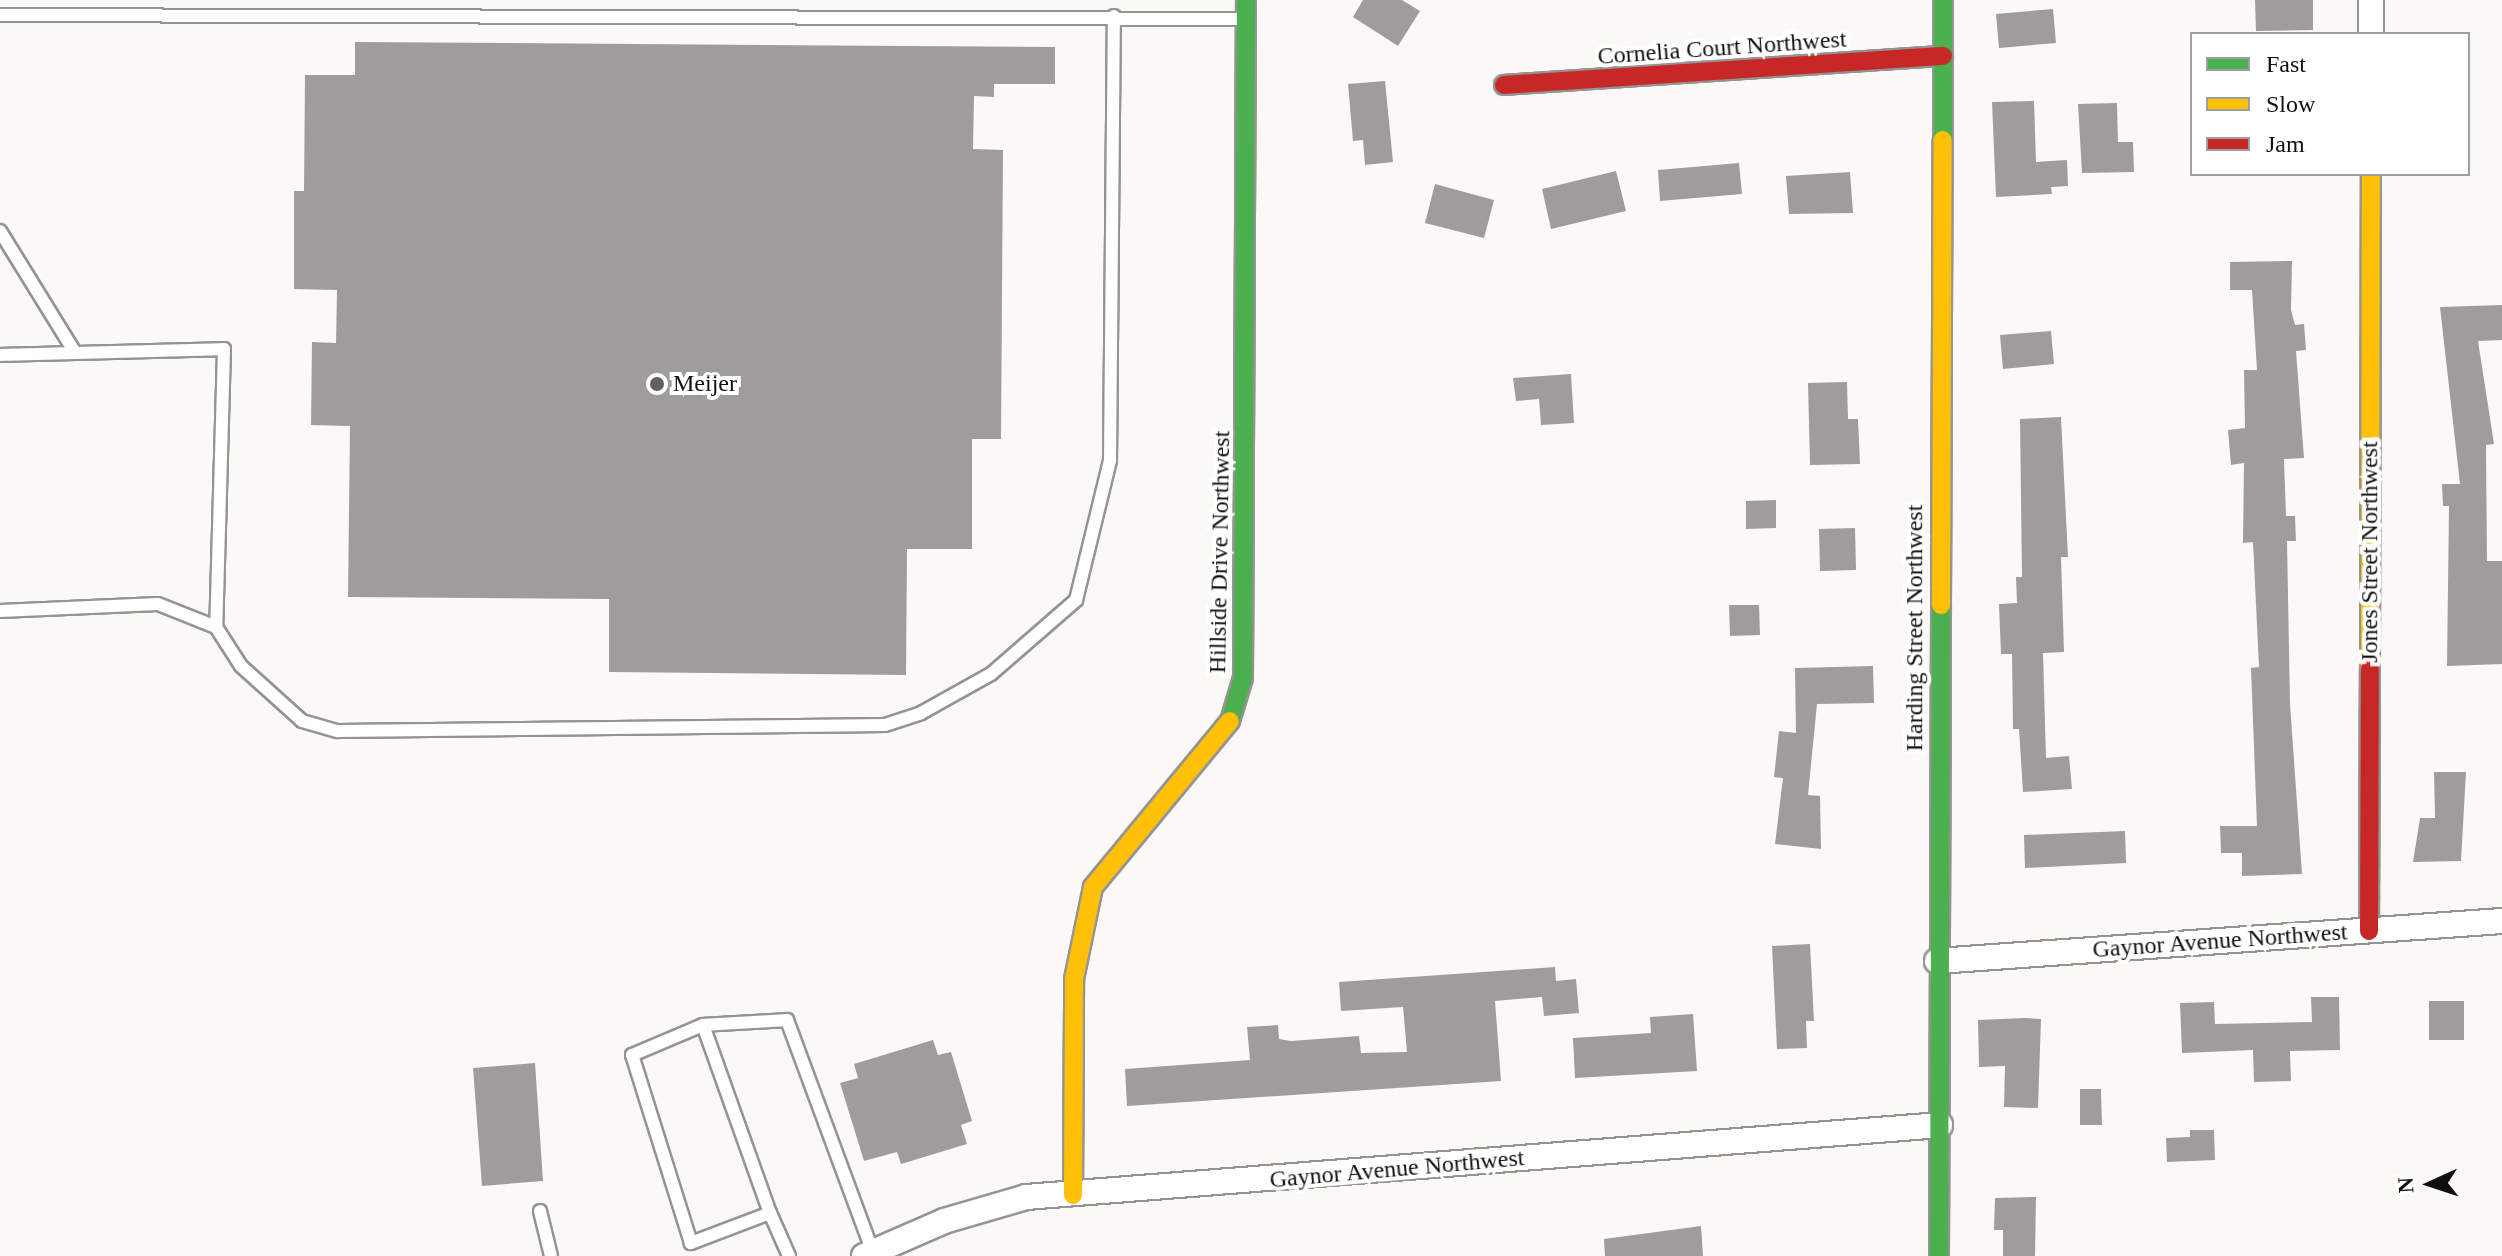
<!DOCTYPE html>
<html>
<head>
<meta charset="utf-8">
<style>
	body { margin:0 }
	#map { position:relative; width:2502px; height:1256px; overflow:hidden; background:#fbf9f6; font-family:"Times New Roman",serif }
	div>[style] { position:absolute }
	.building>* { inset:0; background:#9f9d9b }
	.roads { filter:drop-shadow(2px 0 #959493) drop-shadow(-2px 0 #959493) drop-shadow(0 2px #959493) drop-shadow(0 -2px #959493) }
	.lane>* { height:12px; margin:-6px; padding:0 6px; transform-origin:6px; border-radius:6px; background:#fefefe }
	.street>* { height:24px; margin:-12px; padding:0 12px; transform-origin:12px; border-radius:12px; background:#fefefe }
	.fast>* { height:18px; margin:-9px; padding:0 9px; transform-origin:9px; border-radius:9px; background:#4caf50 }
	.slow>* { height:18px; margin:-9px; padding:0 9px; transform-origin:9px; border-radius:9px; background:#ffc107 }
	.jam>* { height:18px; margin:-9px; padding:0 9px; transform-origin:9px; border-radius:9px; background:#c62828 }
	.dots>* { width:22px; height:22px; translate:-50% -50%; box-sizing:border-box; border:4px solid #fff; border-radius:50% }
	span { translate:-50% -50%; white-space:nowrap; text-align:center; line-height:1.15; -webkit-text-stroke:8px #fff; paint-order:stroke }
	.street-label { font-size:24px; color:#0f0f0f }
	.poi-label { font-size:24px; color:#0f0f0f }
	.left { translate:0 -50%; text-align:left }
	.legend { position:absolute; left:2190px; top:32px; width:280px; height:144px; box-sizing:border-box; background:#fff; border:2px solid #9f9f9f; margin:0; padding:10px 14px; list-style:none; font-size:24px; color:#0f0f0f }
	.legend li { display:flex; align-items:center; gap:16px; height:40px }
	.legend b { width:40px; border:2px solid #9f9f9f }
	.north { position:absolute; left:2390px; top:1144px; width:80px; height:80px; -webkit-text-stroke:6px #fff; paint-order:stroke; rotate:267deg; font-size:22px; font-weight:700; line-height:32px; text-align:center; color:#0f0f0f }
	.north::after { content:''; display:block; margin:auto; width:28px; height:36px; background:#0f0f0f; clip-path:polygon(50% 0,100% 100%,50% 72%,0 100%) }
</style>
</head>
<body>
<div id="map">
	<div class="building">
		<div style="clip-path:polygon(1363px 0,1402px 0,1420px 11px,1398px 46px,1353px 17px)"></div>
		<div style="clip-path:polygon(2255px 0,2313px 0,2313px 30px,2256px 31px)"></div>
		<div style="clip-path:polygon(2053px 9px,2056px 43px,1999px 48px,1996px 14px)"></div>
		<div style="clip-path:polygon(355px 42px,1055px 47px,1055px 84px,994px 84px,994px 97px,974px 96px,973px 149px,1003px 150px,1001px 439px,972px 439px,972px 549px,907px 549px,906px 675px,609px 672px,609px 599px,348px 597px,350px 426px,311px 425px,312px 342px,336px 343px,337px 290px,294px 289px,294px 191px,304px 191px,305px 75px,355px 75px)"></div>
		<div style="clip-path:polygon(1385px 81px,1393px 162px,1365px 165px,1363px 140px,1353px 141px,1348px 84px)"></div>
		<div style="clip-path:polygon(2034px 101px,2036px 162px,2067px 160px,2068px 186px,2051px 187px,2052px 194px,1996px 197px,1992px 102px)"></div>
		<div style="clip-path:polygon(2117px 103px,2118px 142px,2133px 142px,2134px 172px,2082px 173px,2078px 104px)"></div>
		<div style="clip-path:polygon(1739px 163px,1742px 194px,1660px 201px,1658px 170px)"></div>
		<div style="clip-path:polygon(1616px 171px,1626px 211px,1551px 229px,1542px 189px)"></div>
		<div style="clip-path:polygon(1850px 172px,1853px 213px,1789px 214px,1786px 176px)"></div>
		<div style="clip-path:polygon(1435px 184px,1494px 200px,1484px 238px,1425px 223px)"></div>
		<div style="clip-path:polygon(2292px 261px,2291px 310px,2295px 325px,2304px 324px,2306px 350px,2296px 351px,2304px 458px,2284px 459px,2286px 516px,2295px 516px,2296px 541px,2287px 541px,2290px 704px,2302px 874px,2242px 876px,2242px 853px,2221px 853px,2220px 826px,2257px 826px,2251px 668px,2259px 667px,2253px 542px,2243px 543px,2244px 463px,2231px 465px,2228px 430px,2245px 428px,2244px 370px,2257px 370px,2252px 290px,2230px 290px,2230px 262px)"></div>
		<div style="clip-path:polygon(2502px 305px,2502px 340px,2478px 341px,2494px 444px,2486px 445px,2487px 561px,2502px 561px,2502px 664px,2447px 666px,2449px 506px,2443px 506px,2442px 484px,2460px 484px,2440px 307px)"></div>
		<div style="clip-path:polygon(2051px 331px,2054px 364px,2003px 369px,2000px 335px)"></div>
		<div style="clip-path:polygon(1571px 374px,1574px 423px,1541px 425px,1539px 399px,1516px 401px,1513px 378px)"></div>
		<div style="clip-path:polygon(1847px 382px,1848px 419px,1858px 419px,1860px 464px,1810px 465px,1808px 383px)"></div>
		<div style="clip-path:polygon(2061px 417px,2068px 557px,2061px 557px,2064px 652px,2043px 653px,2046px 758px,2069px 756px,2072px 789px,2023px 792px,2019px 729px,2013px 729px,2012px 654px,2001px 654px,1999px 604px,2017px 603px,2016px 577px,2022px 577px,2020px 419px)"></div>
		<div style="clip-path:polygon(1776px 500px,1776px 528px,1746px 529px,1746px 501px)"></div>
		<div style="clip-path:polygon(1855px 528px,1856px 570px,1820px 571px,1819px 529px)"></div>
		<div style="clip-path:polygon(1729px 605px,1759px 605px,1760px 635px,1730px 636px)"></div>
		<div style="clip-path:polygon(1873px 666px,1874px 703px,1817px 704px,1808px 795px,1820px 796px,1821px 849px,1775px 844px,1783px 778px,1774px 777px,1779px 731px,1796px 733px,1795px 668px)"></div>
		<div style="clip-path:polygon(2434px 772px,2466px 772px,2461px 861px,2413px 862px,2420px 818px,2435px 818px)"></div>
		<div style="clip-path:polygon(2125px 831px,2126px 863px,2025px 868px,2024px 835px)"></div>
		<div style="clip-path:polygon(1810px 944px,1814px 1021px,1806px 1021px,1807px 1048px,1777px 1049px,1772px 946px)"></div>
		<div style="clip-path:polygon(1555px 967px,1556px 981px,1576px 979px,1579px 1013px,1544px 1016px,1542px 997px,1495px 1001px,1501px 1081px,1127px 1106px,1125px 1069px,1250px 1060px,1247px 1027px,1278px 1025px,1279px 1039px,1291px 1041px,1359px 1036px,1361px 1053px,1407px 1052px,1403px 1007px,1341px 1011px,1339px 982px)"></div>
		<div style="clip-path:polygon(2311px 997px,2339px 997px,2340px 1050px,2290px 1051px,2291px 1081px,2254px 1082px,2253px 1050px,2182px 1053px,2180px 1003px,2214px 1002px,2215px 1024px,2312px 1022px)"></div>
		<div style="clip-path:polygon(2429px 1001px,2464px 1001px,2464px 1040px,2429px 1040px)"></div>
		<div style="clip-path:polygon(1693px 1014px,1697px 1071px,1575px 1078px,1573px 1038px,1651px 1033px,1650px 1017px)"></div>
		<div style="clip-path:polygon(2025px 1018px,2041px 1019px,2038px 1108px,2004px 1107px,2005px 1066px,1979px 1067px,1978px 1020px)"></div>
		<div style="clip-path:polygon(933px 1040px,938px 1055px,951px 1052px,972px 1121px,961px 1125px,967px 1144px,901px 1164px,897px 1152px,864px 1161px,840px 1083px,858px 1078px,854px 1064px)"></div>
		<div style="clip-path:polygon(535px 1063px,543px 1181px,482px 1186px,473px 1068px)"></div>
		<div style="clip-path:polygon(2080px 1089px,2101px 1089px,2102px 1125px,2080px 1125px)"></div>
		<div style="clip-path:polygon(2190px 1130px,2214px 1130px,2215px 1160px,2167px 1162px,2166px 1138px,2190px 1137px)"></div>
		<div style="clip-path:polygon(2036px 1197px,2035px 1256px,2003px 1256px,2003px 1230px,1994px 1230px,1995px 1198px)"></div>
		<div style="clip-path:polygon(1701px 1226px,1703px 1256px,1605px 1256px,1604px 1239px)"></div>
	</div>
	<div class="roads">
		<div class="lane">
			<div style="left:0;top:15px;width:1245px;rotate:0.18deg"></div>
			<div style="left:0;top:231px;width:141px;rotate:58.3deg"></div>
			<div style="left:0;top:355px;width:224px;rotate:-1.5deg"></div>
			<div style="left:224px;top:349px;width:278px;rotate:91.6deg"></div>
			<div style="left:216px;top:627px;width:46px;rotate:57.3deg"></div>
			<div style="left:241px;top:666px;width:82px;rotate:42deg"></div>
			<div style="left:302px;top:721px;width:37px;rotate:16deg"></div>
			<div style="left:338px;top:731px;width:547px;rotate:-0.63deg"></div>
			<div style="left:885px;top:725px;width:38px;rotate:-18deg"></div>
			<div style="left:921px;top:713px;width:80px;rotate:-29.1deg"></div>
			<div style="left:991px;top:674px;width:113px;rotate:-41deg"></div>
			<div style="left:1076px;top:600px;width:143px;rotate:-76.3deg"></div>
			<div style="left:1110px;top:461px;width:445px;rotate:-89.5deg"></div>
			<div style="left:0;top:611px;width:158px;rotate:-2.5deg"></div>
			<div style="left:158px;top:604px;width:62px;rotate:21.6deg"></div>
			<div style="left:703px;top:1025px;width:200px;rotate:70.4deg"></div>
			<div style="left:540px;top:1211px;width:46px;rotate:76.3deg"></div>
			<div style="left:789px;top:1256px;width:47px;rotate:-113.8deg"></div>
			<div style="left:770px;top:1213px;width:85px;rotate:159.2deg"></div>
			<div style="left:691px;top:1243px;width:197px;rotate:-107.4deg"></div>
			<div style="left:632px;top:1055px;width:77px;rotate:-22.9deg"></div>
			<div style="left:703px;top:1025px;width:84px;rotate:-3.4deg"></div>
			<div style="left:787px;top:1020px;width:247px;rotate:69.7deg"></div>
		</div>
		<div class="street">
			<div style="left:2371px;top:34px;width:34px;rotate:-90deg"></div>
			<div style="left:1937px;top:961px;width:566px;rotate:-4.05deg"></div>
			<div style="left:864px;top:1256px;width:87px;rotate:-23.6deg"></div>
			<div style="left:944px;top:1221px;width:85px;rotate:-16.3deg"></div>
			<div style="left:1026px;top:1197px;width:917px;rotate:-4.5deg"></div>
		</div>
		<div class="fast">
			<div style="left:1943px;top:140px;width:140px;rotate:-90deg"></div>
			<div style="left:1230px;top:721px;width:45px;rotate:-73.2deg"></div>
			<div style="left:1243px;top:678px;width:678px;rotate:-89.75deg"></div>
			<div style="left:1939px;top:1256px;width:651px;rotate:-89.82deg"></div>
		</div>
		<div class="slow">
			<div style="left:1941px;top:605px;width:465px;rotate:-89.8deg"></div>
			<div style="left:2370px;top:669px;width:495px;rotate:-89.9deg"></div>
			<div style="left:1073px;top:1195px;width:216px;rotate:-89.7deg"></div>
			<div style="left:1074px;top:979px;width:94px;rotate:-78.3deg"></div>
			<div style="left:1093px;top:887px;width:215px;rotate:-50.5deg"></div>
		</div>
		<div class="jam">
			<div style="left:1504px;top:85px;width:440px;rotate:-3.8deg"></div>
			<div style="left:2369px;top:931px;width:262px;rotate:-89.8deg"></div>
		</div>
	</div>
	<div class="dots">
		<div style="left:657px;top:384px;background:#626160"></div>
	</div>
	<div class="street-label">
		<span style="left:1722px;top:48px;rotate:-4deg">Cornelia Court Northwest</span>
		<span style="left:1220px;top:552px;rotate:-89deg">Hillside Drive Northwest</span>
		<span style="left:2370px;top:552px;rotate:-90deg">Jones Street Northwest</span>
		<span style="left:1915px;top:628px;rotate:-90deg">Harding Street Northwest</span>
		<span style="left:2220px;top:941px;rotate:-4deg">Gaynor Avenue Northwest</span>
		<span style="left:1397px;top:1169px;rotate:-5deg">Gaynor Avenue Northwest</span>
	</div>
	<div class="poi-label">
		<span class="left" style="left:673px;top:384px">Meijer</span>
	</div>
	<ul class="legend">
	<li><b style="height:10px;background:#4caf50"></b>Fast</li>
	<li><b style="height:10px;background:#ffc107"></b>Slow</li>
	<li><b style="height:10px;background:#c62828"></b>Jam</li>
	</ul>
	<div class="north">N</div>
</div>
</body>
</html>
